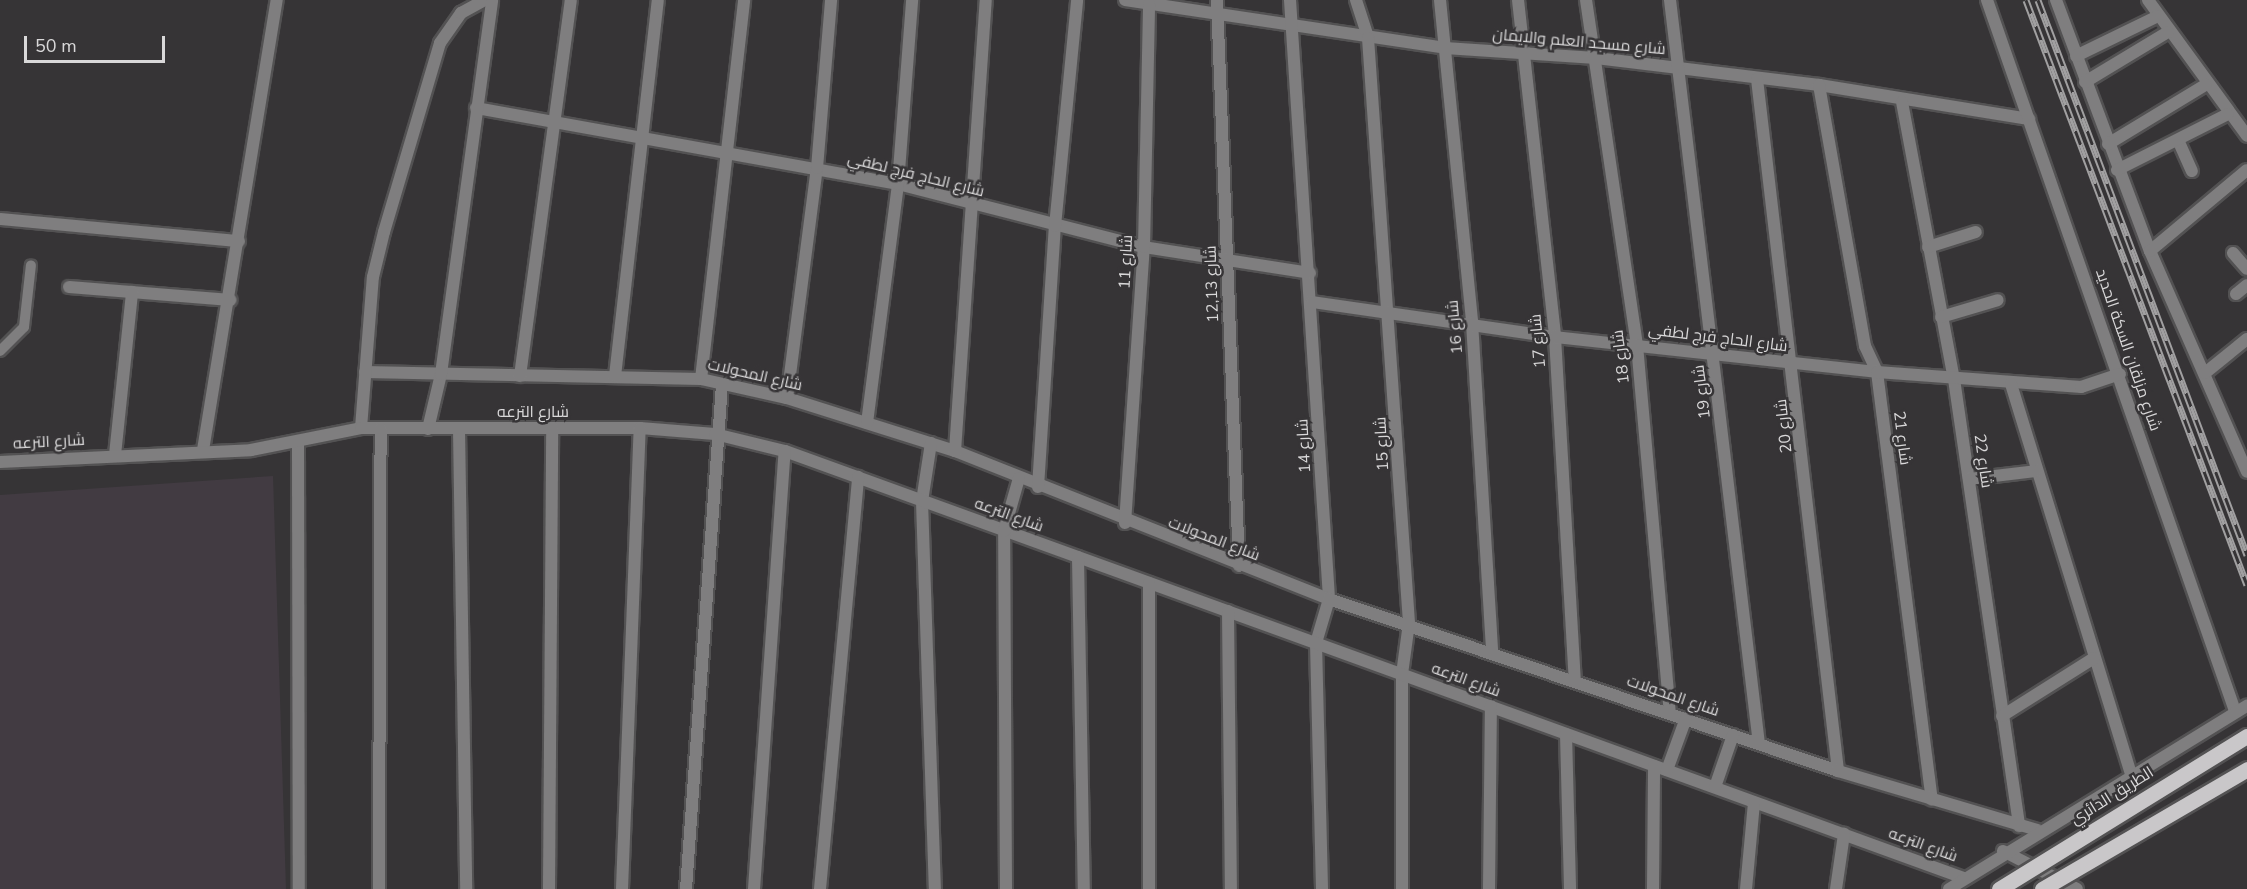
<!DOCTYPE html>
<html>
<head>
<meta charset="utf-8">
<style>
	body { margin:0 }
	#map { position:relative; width:2247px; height:889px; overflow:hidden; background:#363436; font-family:"Nunito Sans",Cairo,sans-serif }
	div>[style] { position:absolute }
	.built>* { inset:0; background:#423b42 }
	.roads { filter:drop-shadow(2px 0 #535253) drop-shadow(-2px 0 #535253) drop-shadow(0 2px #535253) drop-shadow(0 -2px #535253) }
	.lane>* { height:10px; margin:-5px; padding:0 5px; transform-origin:5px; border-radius:5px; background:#7f7e7f }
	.street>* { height:12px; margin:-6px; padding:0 6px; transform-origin:6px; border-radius:6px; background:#7f7e7f }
	.rail>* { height:7px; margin-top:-3.5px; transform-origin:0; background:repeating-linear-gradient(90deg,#363436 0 14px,#a1a0a1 0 28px); box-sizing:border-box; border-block:2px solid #a1a0a1 }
	.bridges { filter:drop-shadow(2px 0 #535253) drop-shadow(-2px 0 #535253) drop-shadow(0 2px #535253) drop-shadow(0 -2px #535253) }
	.primary-bridge>* { height:15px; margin:-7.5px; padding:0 7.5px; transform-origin:7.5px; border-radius:7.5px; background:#c9c7c9 }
	span { translate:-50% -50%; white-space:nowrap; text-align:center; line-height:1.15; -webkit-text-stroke:5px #363436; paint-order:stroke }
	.street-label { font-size:16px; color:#d9d8d9 }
	.scale { position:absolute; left:24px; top:36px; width:141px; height:27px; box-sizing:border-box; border:3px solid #d9d8d9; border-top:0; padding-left:8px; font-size:18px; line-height:21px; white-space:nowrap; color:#d9d8d9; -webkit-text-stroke:4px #363436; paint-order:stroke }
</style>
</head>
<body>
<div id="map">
	<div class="built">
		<div style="clip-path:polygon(273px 476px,286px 889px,0 889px,0 495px)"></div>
	</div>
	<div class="roads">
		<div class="lane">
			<div style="left:0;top:351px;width:34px;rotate:-45deg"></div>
			<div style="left:24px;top:327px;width:62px;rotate:-83.6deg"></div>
		</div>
		<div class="street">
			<div style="left:1125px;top:0;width:324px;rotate:8.5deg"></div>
			<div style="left:1445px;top:48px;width:151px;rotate:3.8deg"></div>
			<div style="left:1596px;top:58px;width:225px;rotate:6.9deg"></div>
			<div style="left:1819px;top:85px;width:213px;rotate:9.2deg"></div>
			<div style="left:1217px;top:0;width:566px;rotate:87.77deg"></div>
			<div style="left:1290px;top:0;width:600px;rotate:86.27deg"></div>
			<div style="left:1329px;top:599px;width:46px;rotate:106.5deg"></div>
			<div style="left:1316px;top:643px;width:246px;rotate:88.6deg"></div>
			<div style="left:1356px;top:0;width:40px;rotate:72deg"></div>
			<div style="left:1368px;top:38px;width:586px;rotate:85.99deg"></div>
			<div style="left:1409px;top:623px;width:51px;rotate:97.8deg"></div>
			<div style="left:1402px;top:674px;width:215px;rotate:90deg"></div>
			<div style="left:1440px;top:0;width:324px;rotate:84.3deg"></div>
			<div style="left:1472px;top:322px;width:331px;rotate:86.5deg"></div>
			<div style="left:1518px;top:0;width:339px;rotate:83.7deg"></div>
			<div style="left:1555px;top:337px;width:344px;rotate:86.7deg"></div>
			<div style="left:1586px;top:0;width:349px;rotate:81.6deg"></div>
			<div style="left:1637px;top:345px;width:368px;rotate:84.9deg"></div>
			<div style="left:1670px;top:0;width:749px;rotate:83.18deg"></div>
			<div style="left:1987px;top:0;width:753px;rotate:70.77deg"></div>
			<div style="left:2056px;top:0;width:268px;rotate:69.5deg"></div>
			<div style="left:2150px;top:251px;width:241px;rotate:66.3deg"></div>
			<div style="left:2148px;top:0;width:168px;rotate:53.9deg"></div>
			<div style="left:2076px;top:56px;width:91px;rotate:-26deg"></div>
			<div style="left:1757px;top:79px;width:697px;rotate:83.32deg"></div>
			<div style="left:2085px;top:82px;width:97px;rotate:-31.1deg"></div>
			<div style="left:1819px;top:85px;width:265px;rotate:80deg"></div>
			<div style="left:1865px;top:346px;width:29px;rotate:65deg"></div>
			<div style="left:1877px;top:372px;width:431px;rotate:82.7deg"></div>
			<div style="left:1902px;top:102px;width:282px;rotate:79.4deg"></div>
			<div style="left:1954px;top:379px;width:452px;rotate:81.7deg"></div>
			<div style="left:476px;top:108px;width:429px;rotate:10.2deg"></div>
			<div style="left:898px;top:184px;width:254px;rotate:14.4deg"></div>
			<div style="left:1144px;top:247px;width:168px;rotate:8.9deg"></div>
			<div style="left:2178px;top:140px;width:34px;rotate:66deg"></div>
			<div style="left:2108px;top:144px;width:114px;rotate:-31.3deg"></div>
			<div style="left:2117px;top:170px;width:124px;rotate:-26.8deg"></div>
			<div style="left:0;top:219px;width:240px;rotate:5.3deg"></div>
			<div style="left:1928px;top:247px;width:50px;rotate:-17.4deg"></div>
			<div style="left:2150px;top:251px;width:126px;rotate:-39.9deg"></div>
			<div style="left:2233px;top:253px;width:21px;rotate:49deg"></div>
			<div style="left:69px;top:287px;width:162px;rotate:4.6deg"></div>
			<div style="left:2236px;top:294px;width:14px;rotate:-39deg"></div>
			<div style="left:1312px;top:302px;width:246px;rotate:8.2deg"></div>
			<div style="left:1555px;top:337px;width:324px;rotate:6.2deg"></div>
			<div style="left:1877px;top:372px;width:205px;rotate:4.2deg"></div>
			<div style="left:2081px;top:387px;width:41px;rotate:-18.4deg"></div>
			<div style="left:1941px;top:317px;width:59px;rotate:-16.6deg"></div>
			<div style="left:365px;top:372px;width:336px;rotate:1.2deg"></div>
			<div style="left:701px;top:379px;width:88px;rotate:12.5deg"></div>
			<div style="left:787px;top:398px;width:176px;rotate:17.5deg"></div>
			<div style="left:955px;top:451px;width:402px;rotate:21.6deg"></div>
			<div style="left:1329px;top:599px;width:537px;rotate:18.67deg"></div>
			<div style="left:1838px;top:771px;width:208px;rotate:16.5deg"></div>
			<div style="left:2205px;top:373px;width:54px;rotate:-39deg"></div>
			<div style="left:520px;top:376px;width:379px;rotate:-82.3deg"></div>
			<div style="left:615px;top:376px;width:378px;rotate:-83.5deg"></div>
			<div style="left:701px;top:379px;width:381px;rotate:-83.5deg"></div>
			<div style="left:2011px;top:384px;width:408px;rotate:72.9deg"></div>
			<div style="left:787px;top:398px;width:232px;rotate:-82.6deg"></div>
			<div style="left:817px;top:168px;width:169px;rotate:-85.2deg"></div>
			<div style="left:867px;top:423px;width:241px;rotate:-82.6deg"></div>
			<div style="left:898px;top:184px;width:185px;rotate:-85.6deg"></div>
			<div style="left:361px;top:428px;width:151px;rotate:-85.5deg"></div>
			<div style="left:373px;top:277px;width:46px;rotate:-76.3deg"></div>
			<div style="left:384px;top:232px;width:197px;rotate:-73.5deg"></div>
			<div style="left:440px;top:43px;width:37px;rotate:-55deg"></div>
			<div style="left:461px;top:13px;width:26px;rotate:-29deg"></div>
			<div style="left:428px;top:429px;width:57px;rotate:-76.7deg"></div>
			<div style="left:441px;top:374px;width:377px;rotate:-82.2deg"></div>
			<div style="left:459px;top:429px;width:460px;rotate:89.1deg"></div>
			<div style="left:298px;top:442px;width:447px;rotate:89.9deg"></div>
			<div style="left:931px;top:443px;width:59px;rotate:98.8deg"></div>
			<div style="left:922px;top:501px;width:388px;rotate:88.1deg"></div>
			<div style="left:203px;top:450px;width:456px;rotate:-80.7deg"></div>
			<div style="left:955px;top:451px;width:452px;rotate:-86.1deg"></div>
			<div style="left:115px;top:455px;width:164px;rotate:-84deg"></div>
			<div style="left:0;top:462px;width:251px;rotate:-2.7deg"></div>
			<div style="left:251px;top:450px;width:112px;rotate:-11.3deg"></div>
			<div style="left:361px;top:428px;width:279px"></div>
			<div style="left:640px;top:428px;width:75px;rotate:4.6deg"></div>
			<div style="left:715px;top:434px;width:72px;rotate:13.7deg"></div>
			<div style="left:785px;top:451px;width:1254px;rotate:19.91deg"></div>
			<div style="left:1969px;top:479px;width:67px;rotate:-6.8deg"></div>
			<div style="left:1038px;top:487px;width:262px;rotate:-86.3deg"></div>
			<div style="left:1055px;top:226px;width:227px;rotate:-84.4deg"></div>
			<div style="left:1125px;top:523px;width:277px;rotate:-86.1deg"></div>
			<div style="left:1144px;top:247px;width:243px;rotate:-88.8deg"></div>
			<div style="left:1078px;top:557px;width:332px;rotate:89deg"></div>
			<div style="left:1149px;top:583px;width:306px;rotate:90deg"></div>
			<div style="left:1228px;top:611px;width:278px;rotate:89.4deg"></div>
			<div style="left:2002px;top:716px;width:109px;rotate:-32.2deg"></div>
			<div style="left:1566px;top:734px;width:155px;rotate:88.5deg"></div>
			<div style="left:1667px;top:770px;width:55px;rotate:-69.9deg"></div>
			<div style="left:1715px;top:787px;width:55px;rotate:-70.9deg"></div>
			<div style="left:2003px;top:851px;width:83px;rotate:27.2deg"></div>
			<div style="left:379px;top:889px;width:460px;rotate:-89.8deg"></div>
			<div style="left:549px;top:889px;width:461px;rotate:-89.6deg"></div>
			<div style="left:622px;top:889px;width:461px;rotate:-87.8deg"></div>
			<div style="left:686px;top:889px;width:506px;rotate:-85.92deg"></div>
			<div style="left:754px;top:889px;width:439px;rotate:-86deg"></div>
			<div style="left:820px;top:889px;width:414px;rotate:-84.7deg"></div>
			<div style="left:1006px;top:889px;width:358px;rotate:-90.3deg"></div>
			<div style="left:1004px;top:531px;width:55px;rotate:-74.2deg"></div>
			<div style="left:1489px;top:889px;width:183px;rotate:-89.4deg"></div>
			<div style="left:1653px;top:889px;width:123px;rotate:-89.5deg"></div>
			<div style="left:1746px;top:889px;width:87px;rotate:-84.7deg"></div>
			<div style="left:1836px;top:889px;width:56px;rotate:-81.7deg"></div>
			<div style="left:1949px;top:889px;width:350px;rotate:-31.6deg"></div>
		</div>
	</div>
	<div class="rail">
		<div style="left:2026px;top:0;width:625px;rotate:69.3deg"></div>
		<div style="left:2038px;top:0;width:593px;rotate:69.36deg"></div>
	</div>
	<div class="bridges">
		<div class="primary-bridge">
			<div style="left:1999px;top:889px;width:291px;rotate:-31.7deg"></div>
			<div style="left:2042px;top:889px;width:238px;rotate:-30.3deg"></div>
		</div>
	</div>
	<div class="street-label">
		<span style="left:1579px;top:42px;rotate:5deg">شارع مسجد العلم والايمان</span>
		<span style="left:916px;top:175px;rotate:14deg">شارع الحاج فرج لطفي</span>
		<span style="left:1126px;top:262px;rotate:-87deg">شارع 11</span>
		<span style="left:1212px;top:284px;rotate:-92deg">شارع 12,13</span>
		<span style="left:1455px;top:327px;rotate:-95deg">شارع 16</span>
		<span style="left:1718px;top:338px;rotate:7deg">شارع الحاج فرج لطفي</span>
		<span style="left:1538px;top:341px;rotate:-95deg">شارع 17</span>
		<span style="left:2128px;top:350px;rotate:71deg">شارع مزلقان السكة الحديد</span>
		<span style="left:1621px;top:357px;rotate:-97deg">شارع 18</span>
		<span style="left:755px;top:375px;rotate:13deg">شارع المحولات</span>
		<span style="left:1702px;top:392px;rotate:-97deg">شارع 19</span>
		<span style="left:533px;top:412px">شارع الترعه</span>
		<span style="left:1784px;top:426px;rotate:-96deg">شارع 20</span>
		<span style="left:1902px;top:438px;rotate:83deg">شارع 21</span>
		<span style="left:49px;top:442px;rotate:-3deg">شارع الترعه</span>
		<span style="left:1382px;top:444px;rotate:-93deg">شارع 15</span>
		<span style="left:1304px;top:446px;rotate:-93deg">شارع 14</span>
		<span style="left:1983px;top:461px;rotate:82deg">شارع 22</span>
		<span style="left:1009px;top:515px;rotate:20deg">شارع الترعه</span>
		<span style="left:1214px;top:539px;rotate:21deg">شارع المحولات</span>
		<span style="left:1466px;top:680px;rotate:20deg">شارع الترعه</span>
		<span style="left:1673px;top:696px;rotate:19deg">شارع المحولات</span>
		<span style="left:2112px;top:796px;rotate:-32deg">الطريق الدائري</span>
		<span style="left:1923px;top:845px;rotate:20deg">شارع الترعه</span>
	</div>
	<div class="scale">50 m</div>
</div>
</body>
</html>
